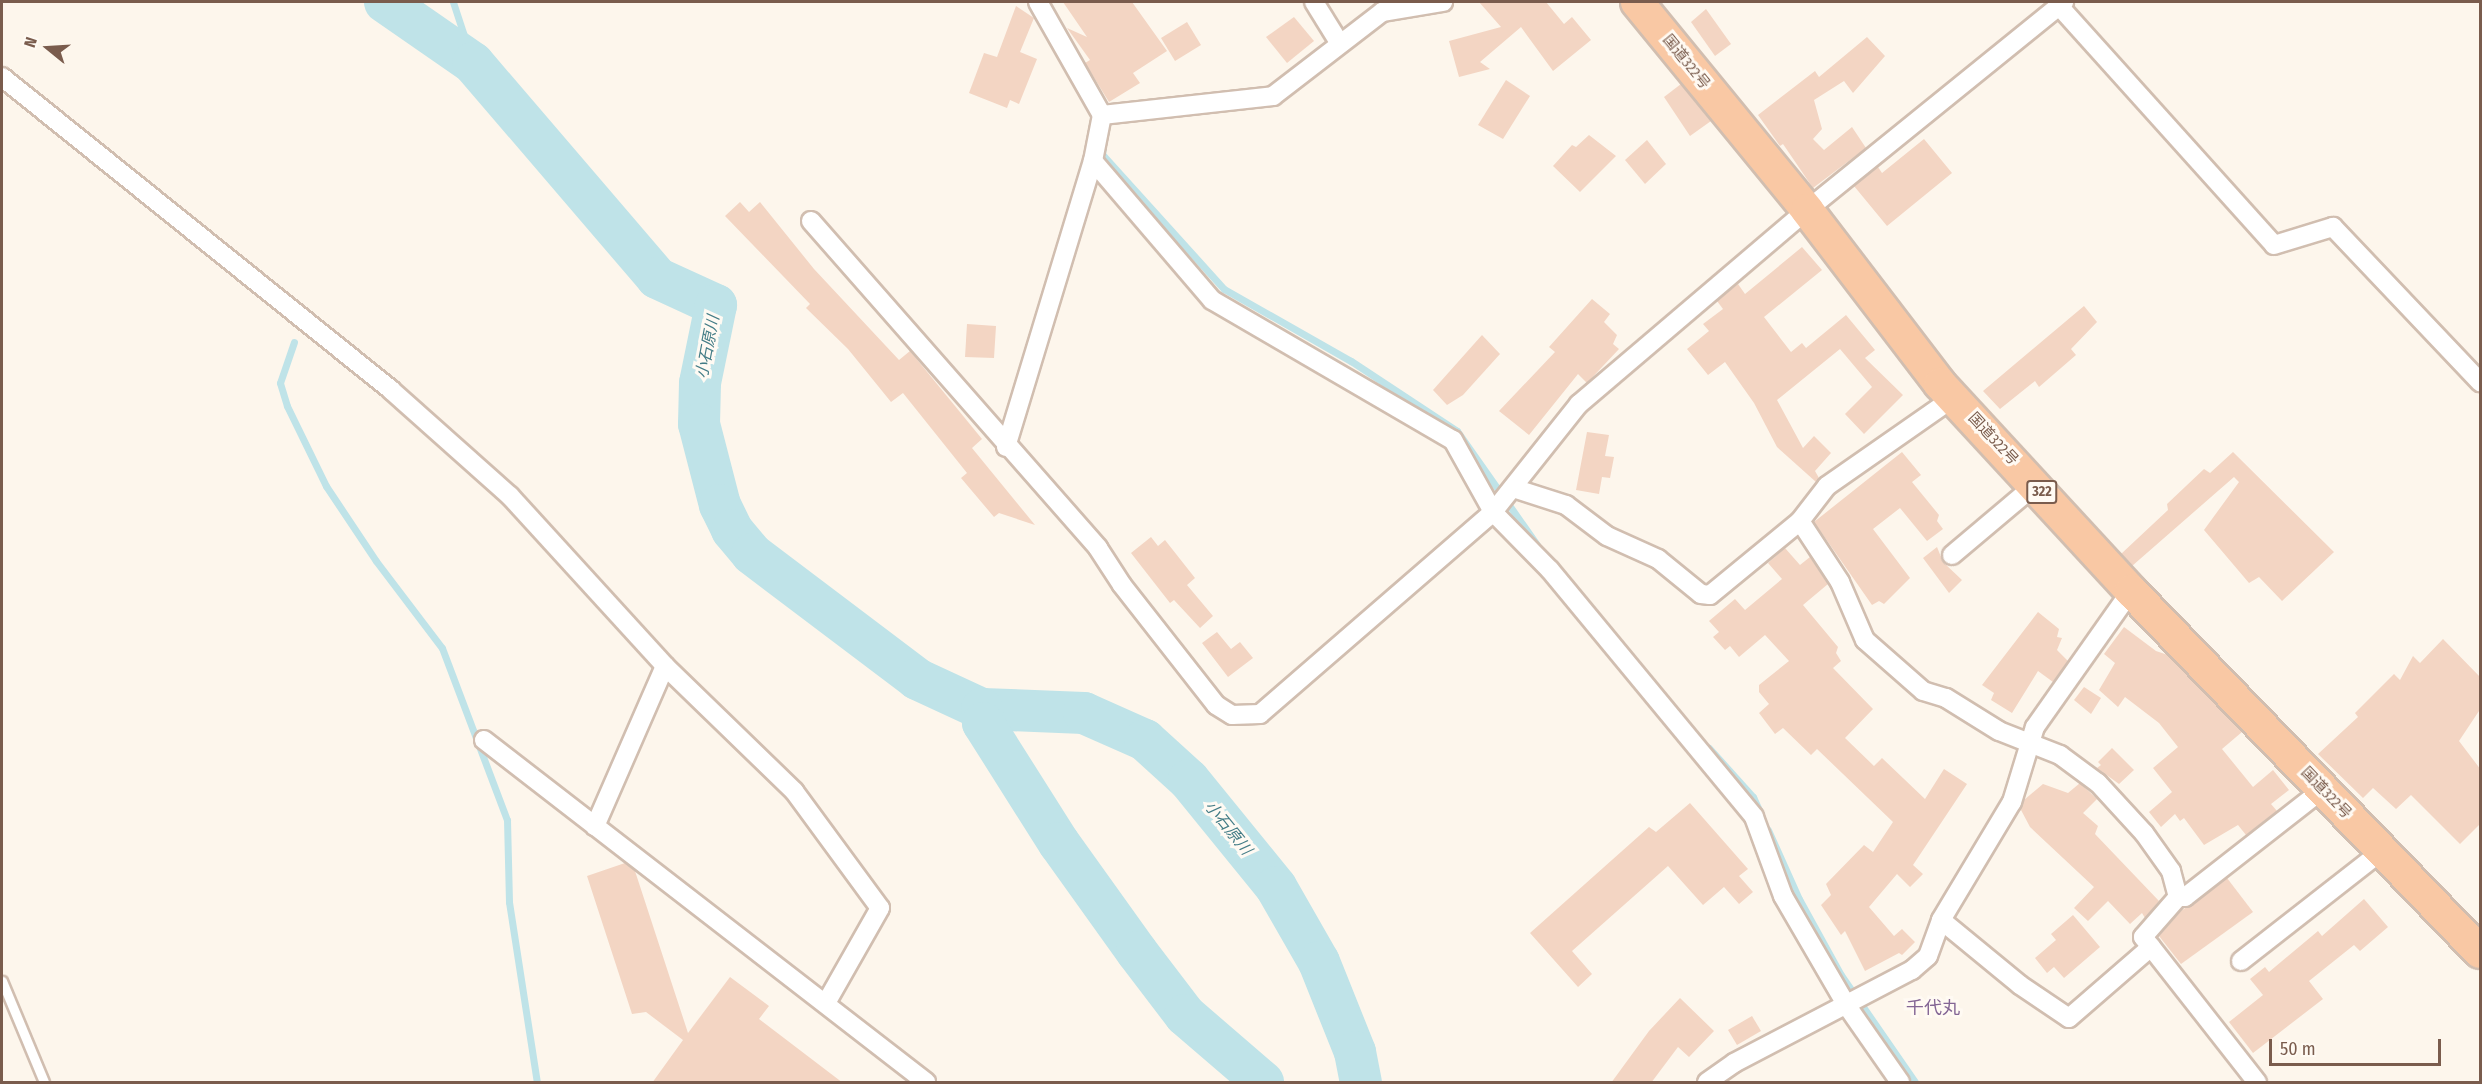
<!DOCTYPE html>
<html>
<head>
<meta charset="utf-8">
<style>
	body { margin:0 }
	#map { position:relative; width:2482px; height:1084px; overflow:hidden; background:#fdf6ec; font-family:"Fira Sans Condensed","Noto Sans JP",sans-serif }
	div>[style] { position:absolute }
	.stream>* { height:7px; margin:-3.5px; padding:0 3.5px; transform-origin:3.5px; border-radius:3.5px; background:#bfe3e8 }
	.river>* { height:42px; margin:-21px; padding:0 21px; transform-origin:21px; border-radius:21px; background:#bfe3e8 }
	.building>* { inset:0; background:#f3d5c3 }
	.roads { filter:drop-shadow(2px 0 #d1beb0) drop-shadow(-2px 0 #d1beb0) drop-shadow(0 2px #d1beb0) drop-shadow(0 -2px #d1beb0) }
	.service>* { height:9px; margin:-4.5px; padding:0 4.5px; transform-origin:4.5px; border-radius:4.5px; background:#fff }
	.minor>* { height:18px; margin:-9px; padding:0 9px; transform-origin:9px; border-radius:9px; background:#fff }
	.trunk>* { height:32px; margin:-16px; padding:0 16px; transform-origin:16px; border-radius:16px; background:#f9c8a4 }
	span { translate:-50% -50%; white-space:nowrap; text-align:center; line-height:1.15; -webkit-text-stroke:6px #fffaf3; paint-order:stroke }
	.shield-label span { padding:2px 4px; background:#fffaf3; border:2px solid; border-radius:4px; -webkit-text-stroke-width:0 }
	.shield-label { font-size:14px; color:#7a5c4d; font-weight:700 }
	.street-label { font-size:15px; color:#7a5c4d }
	.water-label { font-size:16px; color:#437c86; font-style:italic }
	.quarter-label { font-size:18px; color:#846695 }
	.frame { position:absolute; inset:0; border:3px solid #7a5c4d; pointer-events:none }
	.north { position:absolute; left:18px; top:18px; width:60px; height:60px; -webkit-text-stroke:4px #fffaf3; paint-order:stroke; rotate:288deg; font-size:16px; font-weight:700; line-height:24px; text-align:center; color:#7a5c4d }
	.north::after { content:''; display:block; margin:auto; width:21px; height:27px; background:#7a5c4d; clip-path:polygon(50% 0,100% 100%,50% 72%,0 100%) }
	.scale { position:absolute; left:2269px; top:1039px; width:172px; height:27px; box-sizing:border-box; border:3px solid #7a5c4d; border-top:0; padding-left:8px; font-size:18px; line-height:21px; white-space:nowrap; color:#7a5c4d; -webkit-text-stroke:4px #fffaf3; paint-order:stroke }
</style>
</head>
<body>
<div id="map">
	<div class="stream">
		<div style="left:453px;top:2px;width:64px;rotate:71.8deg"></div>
		<div style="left:1103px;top:147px;width:7px;rotate:98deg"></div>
		<div style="left:1102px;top:154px;width:182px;rotate:47.9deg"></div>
		<div style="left:1224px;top:289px;width:146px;rotate:29.6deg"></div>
		<div style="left:1351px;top:361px;width:127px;rotate:33.4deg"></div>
		<div style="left:1457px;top:431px;width:139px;rotate:54.9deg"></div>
		<div style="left:294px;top:342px;width:43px;rotate:108.9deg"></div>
		<div style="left:280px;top:383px;width:24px;rotate:73deg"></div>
		<div style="left:287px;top:406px;width:89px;rotate:64deg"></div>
		<div style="left:326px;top:486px;width:90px;rotate:56.3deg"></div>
		<div style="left:376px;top:561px;width:109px;rotate:52.8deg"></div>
		<div style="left:442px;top:648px;width:184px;rotate:69.3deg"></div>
		<div style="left:507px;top:820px;width:82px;rotate:88.6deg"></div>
		<div style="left:509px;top:902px;width:182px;rotate:81.2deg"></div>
		<div style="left:1709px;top:748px;width:66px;rotate:48.1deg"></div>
		<div style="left:1753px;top:797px;width:19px;rotate:65deg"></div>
		<div style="left:1768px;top:830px;width:76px;rotate:65.8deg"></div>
		<div style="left:1799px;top:899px;width:87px;rotate:61.1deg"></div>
		<div style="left:1841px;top:975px;width:130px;rotate:55.3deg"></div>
	</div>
	<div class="river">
		<div style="left:385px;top:2px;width:107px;rotate:34.7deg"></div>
		<div style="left:473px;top:63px;width:283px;rotate:49.4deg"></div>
		<div style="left:657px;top:278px;width:65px;rotate:24.6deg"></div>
		<div style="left:716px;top:305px;width:80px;rotate:101.6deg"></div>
		<div style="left:700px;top:383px;width:41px;rotate:91.4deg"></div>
		<div style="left:699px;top:424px;width:84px;rotate:75.5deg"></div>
		<div style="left:720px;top:505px;width:28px;rotate:64deg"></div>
		<div style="left:732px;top:530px;width:31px;rotate:50deg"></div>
		<div style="left:752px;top:554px;width:207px;rotate:37.1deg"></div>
		<div style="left:917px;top:679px;width:72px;rotate:24.8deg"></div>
		<div style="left:982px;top:709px;width:102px;rotate:2.2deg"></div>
		<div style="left:1084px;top:713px;width:67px;rotate:23.9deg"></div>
		<div style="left:1145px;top:740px;width:59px;rotate:42.3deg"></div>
		<div style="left:1189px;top:780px;width:138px;rotate:50.9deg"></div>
		<div style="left:1276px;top:887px;width:86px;rotate:60.2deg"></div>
		<div style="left:1319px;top:962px;width:97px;rotate:68.2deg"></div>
		<div style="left:1355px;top:1052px;width:31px;rotate:79deg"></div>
		<div style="left:982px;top:709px;width:14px;rotate:86deg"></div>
		<div style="left:983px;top:723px;width:142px;rotate:57.7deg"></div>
		<div style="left:1059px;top:843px;width:134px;rotate:54.4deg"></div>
		<div style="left:1137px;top:952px;width:79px;rotate:52.7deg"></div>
		<div style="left:1185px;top:1015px;width:103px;rotate:40.7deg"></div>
	</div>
	<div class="building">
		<div style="clip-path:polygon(1063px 2px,1132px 2px,1167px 51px,1133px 73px,1140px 83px,1109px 102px,1085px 63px,1090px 60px,1067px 28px,1087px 37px)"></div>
		<div style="clip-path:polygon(1479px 2px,1546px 2px,1564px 24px,1572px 17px,1591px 40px,1553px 71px,1521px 27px,1480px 62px,1490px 69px,1459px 77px,1449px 41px,1501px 27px)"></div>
		<div style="clip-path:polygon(1016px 6px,1034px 18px,1020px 52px,1037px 59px,1019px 104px,1010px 100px,1007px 108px,969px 93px,984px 53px,997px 57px)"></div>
		<div style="clip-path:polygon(1706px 9px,1731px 44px,1715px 56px,1691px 22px)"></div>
		<div style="clip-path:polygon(1294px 17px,1314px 41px,1287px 63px,1266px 37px)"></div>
		<div style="clip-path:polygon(1187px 22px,1201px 45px,1175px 61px,1161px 38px)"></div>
		<div style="clip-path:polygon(1867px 37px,1885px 56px,1853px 93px,1844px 81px,1814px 100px,1822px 129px,1813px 139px,1824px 150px,1852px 127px,1866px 148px,1813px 188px,1783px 144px,1780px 146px,1758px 115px,1815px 71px,1819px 77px)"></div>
		<div style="clip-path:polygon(1506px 80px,1530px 96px,1503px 139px,1478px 125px)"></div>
		<div style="clip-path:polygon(1681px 84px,1711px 121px,1690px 136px,1664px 97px)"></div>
		<div style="clip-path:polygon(1589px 135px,1616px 156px,1580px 192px,1553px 166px,1572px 145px,1576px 147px)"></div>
		<div style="clip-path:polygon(1924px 139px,1952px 173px,1887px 226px,1854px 186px,1878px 167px,1882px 173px)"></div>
		<div style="clip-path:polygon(1647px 140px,1666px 164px,1645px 184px,1625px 160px)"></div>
		<div style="clip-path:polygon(740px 202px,749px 212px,760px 202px,814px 269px,899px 360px,910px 351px,982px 439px,972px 448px,1035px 525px,999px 513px,994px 517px,961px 478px,967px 473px,903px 393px,891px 402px,848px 349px,806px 308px,810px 304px,725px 216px)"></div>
		<div style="clip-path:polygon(1802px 247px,1822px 270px,1764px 317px,1791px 352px,1802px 343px,1806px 348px,1846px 315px,1875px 350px,1865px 358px,1903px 395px,1864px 434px,1845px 414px,1872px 387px,1840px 349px,1777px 400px,1803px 448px,1814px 436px,1831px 453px,1815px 471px,1819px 478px,1816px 482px,1777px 447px,1754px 403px,1725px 362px,1708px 375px,1687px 349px,1709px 331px,1703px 324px,1723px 309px,1717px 301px,1738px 284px,1745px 294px)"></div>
		<div style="clip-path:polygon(1592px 299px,1610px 314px,1604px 322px,1617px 335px,1613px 344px,1619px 349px,1587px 383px,1578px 374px,1529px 435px,1499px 411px,1555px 352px,1549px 347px)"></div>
		<div style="clip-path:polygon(2084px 306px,2097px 322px,2071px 349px,2076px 355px,2039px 387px,2035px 381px,2000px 409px,1983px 391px)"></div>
		<div style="clip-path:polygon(967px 324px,996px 326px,994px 358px,965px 357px)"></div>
		<div style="clip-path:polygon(1482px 335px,1500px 354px,1463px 395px,1447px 405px,1433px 390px)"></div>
		<div style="clip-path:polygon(1587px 432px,1609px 435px,1605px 456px,1614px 457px,1610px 478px,1602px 477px,1599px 494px,1576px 490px)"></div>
		<div style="clip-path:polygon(1902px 452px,1921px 475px,1912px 482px,1939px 515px,1937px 521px,1943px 529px,1927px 541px,1900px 508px,1873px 529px,1910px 578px,1884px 604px,1879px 601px,1872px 605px,1814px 522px)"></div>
		<div style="clip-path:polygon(2233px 452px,2334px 552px,2282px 601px,2259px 577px,2249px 583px,2204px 530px,2239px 482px,2234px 477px,2132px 566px,2121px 554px,2168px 510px,2167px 504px,2204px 469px,2210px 473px)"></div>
		<div style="clip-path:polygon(1151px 537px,1158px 546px,1165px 540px,1195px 578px,1187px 585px,1213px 616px,1200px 628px,1174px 600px,1170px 603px,1131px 553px)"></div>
		<div style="clip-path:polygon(1937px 547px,1943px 562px,1962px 580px,1949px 593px,1923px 558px)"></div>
		<div style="clip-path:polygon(1785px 548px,1800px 565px,1810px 557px,1828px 584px,1803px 605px,1838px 647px,1836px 653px,1841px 661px,1833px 668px,1873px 709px,1845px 738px,1874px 766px,1882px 758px,1925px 799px,1944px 769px,1967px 784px,1913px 865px,1923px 874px,1910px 887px,1897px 874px,1869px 907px,1894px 936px,1902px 929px,1915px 942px,1902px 955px,1899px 953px,1865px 971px,1845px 931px,1841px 935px,1821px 905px,1831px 895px,1826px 884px,1864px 845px,1873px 852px,1893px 822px,1817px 749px,1811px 755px,1783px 728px,1775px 734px,1759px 713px,1769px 704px,1759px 692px,1759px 685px,1789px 661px,1765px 635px,1739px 657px,1730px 646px,1725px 650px,1713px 637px,1719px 632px,1709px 621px,1735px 599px,1745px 610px,1782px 579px,1768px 563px)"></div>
		<div style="clip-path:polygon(2038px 612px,2059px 629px,2057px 637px,2062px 638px,2057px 650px,2068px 661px,2053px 682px,2038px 671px,2012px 713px,1991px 700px,1994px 693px,1982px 685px)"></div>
		<div style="clip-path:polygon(2124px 627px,2156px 651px,2168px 655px,2242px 732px,2222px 749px,2253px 787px,2273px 770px,2289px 790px,2271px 804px,2277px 811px,2246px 835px,2238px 825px,2204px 845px,2184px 818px,2180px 821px,2175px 814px,2161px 827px,2149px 812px,2172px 792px,2153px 768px,2178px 747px,2159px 723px,2125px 697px,2118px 707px,2099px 690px,2115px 663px,2104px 654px)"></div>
		<div style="clip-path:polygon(1217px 632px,1231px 649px,1240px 642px,1253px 658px,1228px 677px,1202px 643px)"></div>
		<div style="clip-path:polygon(2443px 639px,2481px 678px,2481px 708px,2459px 741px,2481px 770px,2481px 823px,2460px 844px,2411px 795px,2396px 809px,2373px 788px,2363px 798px,2318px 754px,2358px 717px,2355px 713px,2394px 674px,2400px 680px,2413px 656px,2420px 663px)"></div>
		<div style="clip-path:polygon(2084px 687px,2101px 698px,2091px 714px,2074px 700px)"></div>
		<div style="clip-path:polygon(2112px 748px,2134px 770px,2119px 784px,2097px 768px,2101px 765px,2098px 762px)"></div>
		<div style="clip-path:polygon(2080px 783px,2097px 799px,2083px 813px,2098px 826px,2095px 834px,2159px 901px,2145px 918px,2142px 913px,2130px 924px,2108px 901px,2088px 921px,2074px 908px,2094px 887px,2030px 827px,2021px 810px,2024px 800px,2043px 784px,2068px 793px)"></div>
		<div style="clip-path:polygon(1690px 803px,1748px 869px,1739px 876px,1753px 892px,1739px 904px,1724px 887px,1703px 905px,1668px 866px,1572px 951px,1592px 974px,1578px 987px,1530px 933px,1649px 827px,1656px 832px)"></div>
		<div style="clip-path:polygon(625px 863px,635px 871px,688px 1033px,730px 977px,769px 1006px,759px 1019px,843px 1083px,652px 1083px,683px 1040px,646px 1012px,632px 1014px,587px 876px)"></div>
		<div style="clip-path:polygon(2227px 878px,2253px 912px,2181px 964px,2159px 936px,2181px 911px)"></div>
		<div style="clip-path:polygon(2364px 899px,2388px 927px,2360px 951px,2354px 945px,2309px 981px,2323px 999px,2253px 1053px,2229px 1022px,2263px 995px,2250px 979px,2265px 967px,2269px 972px,2318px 931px,2322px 936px)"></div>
		<div style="clip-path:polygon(2073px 915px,2100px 947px,2064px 978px,2054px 967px,2047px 973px,2035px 958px,2056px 940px,2051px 934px)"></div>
		<div style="clip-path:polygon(1680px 998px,1714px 1031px,1689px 1057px,1678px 1047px,1651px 1083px,1611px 1083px,1649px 1031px)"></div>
		<div style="clip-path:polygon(1752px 1016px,1761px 1031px,1737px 1045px,1728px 1030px)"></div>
	</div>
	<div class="roads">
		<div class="service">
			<div style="left:2px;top:981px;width:109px;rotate:67.4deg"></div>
		</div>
		<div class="minor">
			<div style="left:1038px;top:2px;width:130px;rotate:60.5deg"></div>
			<div style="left:1102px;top:115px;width:47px;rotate:101.1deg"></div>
			<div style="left:1093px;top:161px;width:183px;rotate:49.4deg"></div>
			<div style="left:1212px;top:300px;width:279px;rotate:30.2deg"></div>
			<div style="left:1453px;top:440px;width:82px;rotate:60.9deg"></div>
			<div style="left:1493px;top:512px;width:81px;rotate:45.5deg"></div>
			<div style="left:1550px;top:570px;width:320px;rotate:50.4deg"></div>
			<div style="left:1754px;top:817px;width:84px;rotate:69.8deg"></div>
			<div style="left:1783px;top:896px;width:127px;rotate:59.8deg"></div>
			<div style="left:1847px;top:1006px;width:93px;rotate:55.1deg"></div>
			<div style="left:1314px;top:2px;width:49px;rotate:58.2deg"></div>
			<div style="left:2059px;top:6px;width:321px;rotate:48deg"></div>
			<div style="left:2274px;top:245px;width:62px;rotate:-17deg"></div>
			<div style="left:2333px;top:227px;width:214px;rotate:46.5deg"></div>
			<div style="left:2px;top:77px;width:499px;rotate:38.8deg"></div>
			<div style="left:391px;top:390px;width:159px;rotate:41.7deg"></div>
			<div style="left:510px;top:496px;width:230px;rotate:47.6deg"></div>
			<div style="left:665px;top:666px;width:175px;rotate:113.6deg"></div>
			<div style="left:1102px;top:115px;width:172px;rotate:-6.3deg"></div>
			<div style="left:1273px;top:96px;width:138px;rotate:-37.6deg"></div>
			<div style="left:1382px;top:12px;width:62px;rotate:-9.3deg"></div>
			<div style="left:811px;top:221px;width:435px;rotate:48.7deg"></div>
			<div style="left:1098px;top:548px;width:44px;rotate:57deg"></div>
			<div style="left:1122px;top:585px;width:152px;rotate:51.9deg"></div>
			<div style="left:1216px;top:705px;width:19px;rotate:32deg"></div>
			<div style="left:1232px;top:715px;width:28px;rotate:-2deg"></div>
			<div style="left:1260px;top:714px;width:308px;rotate:-40.9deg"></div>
			<div style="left:1493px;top:512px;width:138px;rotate:-51.5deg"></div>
			<div style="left:1579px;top:404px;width:299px;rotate:-40.4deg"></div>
			<div style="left:1807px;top:210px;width:331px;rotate:-39deg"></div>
			<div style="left:1006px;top:447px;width:299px;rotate:-73.1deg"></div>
			<div style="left:1513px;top:488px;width:56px;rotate:17.8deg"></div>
			<div style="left:1566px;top:505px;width:51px;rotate:37.1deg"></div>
			<div style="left:1607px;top:536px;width:56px;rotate:24.3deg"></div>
			<div style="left:1658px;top:559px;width:55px;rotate:39.1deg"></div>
			<div style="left:1701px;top:594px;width:9px;rotate:6deg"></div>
			<div style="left:1710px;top:595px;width:117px;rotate:-39.4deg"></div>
			<div style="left:1800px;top:521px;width:44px;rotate:-52.4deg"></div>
			<div style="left:1827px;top:486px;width:154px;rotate:-34.9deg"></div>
			<div style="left:1800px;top:521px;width:73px;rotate:56.7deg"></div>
			<div style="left:1840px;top:582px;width:63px;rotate:66.7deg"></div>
			<div style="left:1865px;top:640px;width:77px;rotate:41.3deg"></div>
			<div style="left:1923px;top:691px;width:24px;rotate:17deg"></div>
			<div style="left:1946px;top:698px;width:62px;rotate:31.9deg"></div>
			<div style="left:1999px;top:731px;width:66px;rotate:21.5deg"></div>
			<div style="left:2060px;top:755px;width:47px;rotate:36.4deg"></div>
			<div style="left:2098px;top:783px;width:68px;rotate:47.4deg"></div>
			<div style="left:2144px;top:833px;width:47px;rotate:54.6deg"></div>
			<div style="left:2171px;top:871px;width:27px;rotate:75deg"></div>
			<div style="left:2178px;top:897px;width:53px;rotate:131.2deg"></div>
			<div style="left:2143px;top:937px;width:13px;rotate:51deg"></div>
			<div style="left:1952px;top:555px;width:109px;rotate:-40.1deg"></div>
			<div style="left:665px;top:666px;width:180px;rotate:44.1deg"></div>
			<div style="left:794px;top:791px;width:145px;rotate:53.7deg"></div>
			<div style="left:880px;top:908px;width:109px;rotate:119.6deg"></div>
			<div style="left:484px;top:740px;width:559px;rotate:37.73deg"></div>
			<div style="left:2178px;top:897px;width:7px"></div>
			<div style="left:2185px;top:897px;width:175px;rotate:-38deg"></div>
			<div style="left:1941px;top:920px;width:102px;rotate:39.4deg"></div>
			<div style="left:2020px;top:985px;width:59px;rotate:34deg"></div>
			<div style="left:2069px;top:1018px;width:108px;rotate:-40.9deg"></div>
			<div style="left:2151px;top:947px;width:172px;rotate:51.9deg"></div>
			<div style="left:2241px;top:961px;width:179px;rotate:-38deg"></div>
			<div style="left:1707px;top:1082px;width:33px;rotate:-35deg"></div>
			<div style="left:1734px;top:1063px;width:201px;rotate:-27.6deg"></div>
			<div style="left:1912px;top:970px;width:21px;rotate:-41deg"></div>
			<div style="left:1928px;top:956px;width:38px;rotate:-70deg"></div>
			<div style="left:1941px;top:920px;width:138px;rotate:-59deg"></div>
			<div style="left:2012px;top:802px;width:78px;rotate:-73deg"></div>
			<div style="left:2035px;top:727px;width:166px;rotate:-54.8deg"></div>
		</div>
		<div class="trunk">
			<div style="left:1637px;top:2px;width:269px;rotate:50.7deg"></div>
			<div style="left:1807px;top:210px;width:219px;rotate:52.6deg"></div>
			<div style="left:1940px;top:384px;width:282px;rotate:47.3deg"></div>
			<div style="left:2131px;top:591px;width:502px;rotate:45.97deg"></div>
		</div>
	</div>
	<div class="shield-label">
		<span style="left:2042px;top:492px">322</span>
	</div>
	<div class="street-label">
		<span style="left:1686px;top:62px;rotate:51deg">国道322号</span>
		<span style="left:1993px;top:439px;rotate:47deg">国道322号</span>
		<span style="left:2326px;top:793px;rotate:46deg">国道322号</span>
	</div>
	<div class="water-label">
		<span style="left:708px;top:347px;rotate:-79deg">小石原川</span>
		<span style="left:1228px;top:828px;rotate:51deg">小石原川</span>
	</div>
	<div class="quarter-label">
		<span style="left:1933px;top:1008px">千代丸</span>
	</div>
	<div class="frame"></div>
	<div class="north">N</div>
	<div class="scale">50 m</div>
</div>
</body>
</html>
